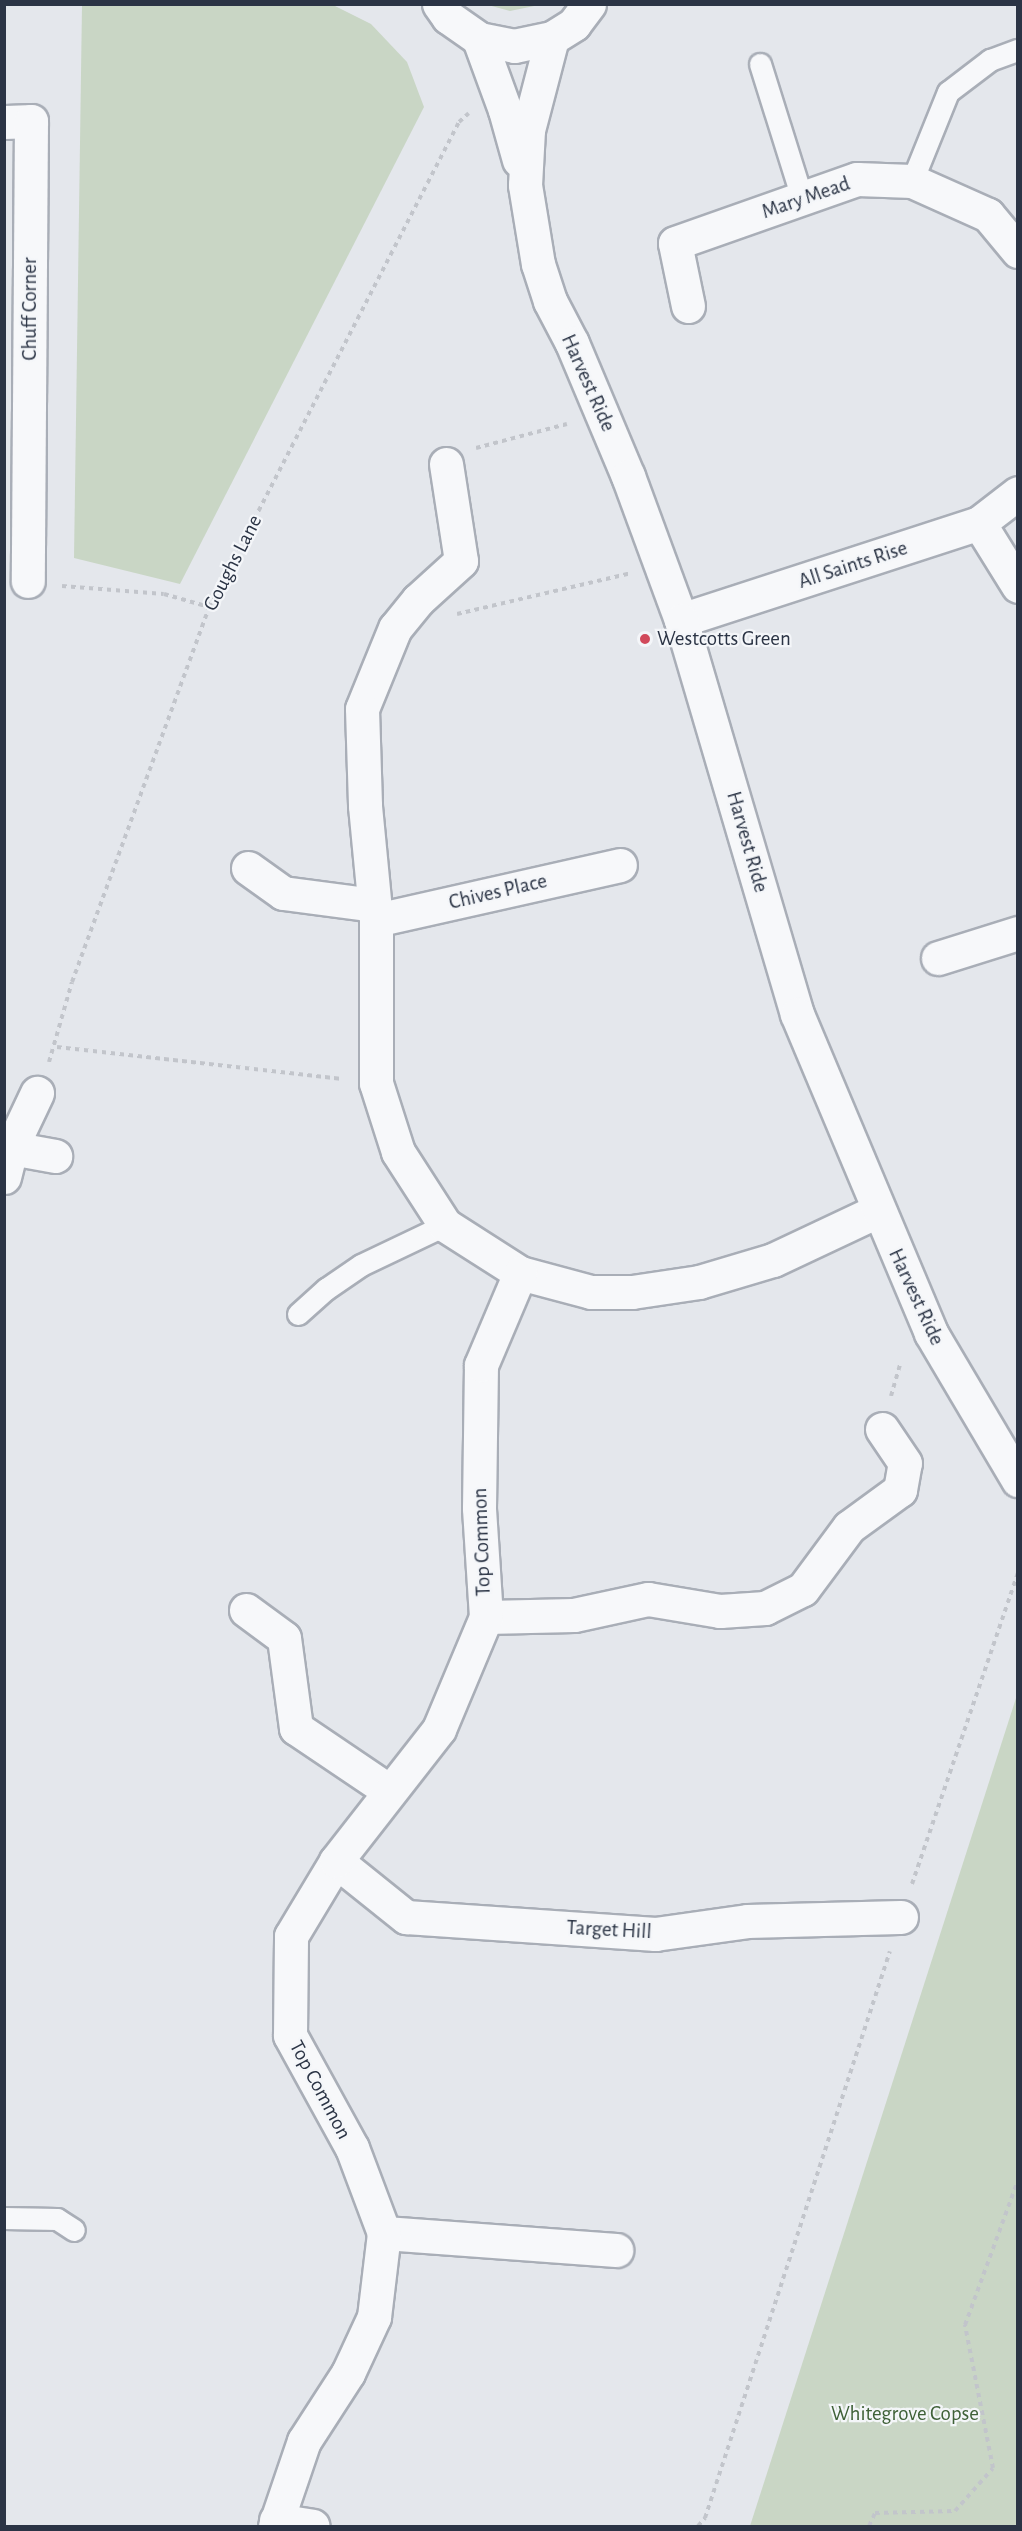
<!DOCTYPE html>
<html>
<head>
<meta charset="utf-8">
<style>
	body { margin:0 }
	#map { position:relative; width:1022px; height:2531px; overflow:hidden; background:#e4e7ec; font-family:"Alegreya Sans",sans-serif }
	div>[style] { position:absolute }
	.green>* { inset:0; background:#c9d6c5 }
	.path>* { height:4px; margin-top:-2px; transform-origin:0; background:repeating-linear-gradient(90deg,#c2c5cb 0 4.5px,transparent 0 9px) }
	.roads { filter:drop-shadow(2px 0 #a9aeb7) drop-shadow(-2px 0 #a9aeb7) drop-shadow(0 2px #a9aeb7) drop-shadow(0 -2px #a9aeb7) }
	.service>* { height:21px; margin:-10.5px; padding:0 10.5px; transform-origin:10.5px; border-radius:10.5px; background:#f7f8fa }
	.minor>* { height:33px; margin:-16.5px; padding:0 16.5px; transform-origin:16.5px; border-radius:16.5px; background:#f7f8fa }
	.tertiary>* { height:33px; margin:-16.5px; padding:0 16.5px; transform-origin:16.5px; border-radius:16.5px; background:#f7f8fa }
	.dots>* { width:16px; height:16px; translate:-50% -50%; box-sizing:border-box; border:3px solid #f4f6f9; border-radius:50% }
	span { translate:-50% -50%; white-space:nowrap; text-align:center; line-height:1.15; -webkit-text-stroke:4.5px #f4f6f9; paint-order:stroke }
	.street-label { font-size:21px; color:#2b3445 }
	.poi-label { font-size:21px; color:#2b3445 }
	.left { translate:0 -50%; text-align:left }
	.park-label { font-size:21px; color:#3f6138 }
	.frame { position:absolute; inset:0; border:6px solid #2b3445; pointer-events:none }
</style>
</head>
<body>
<div id="map">
	<div class="green">
		<div style="clip-path:polygon(82px 5px,333px 5px,371px 24px,407px 62px,424px 107px,180px 584px,74px 558px)"></div>
		<div style="clip-path:polygon(488px 5px,539px 5px,510px 11px)"></div>
		<div style="clip-path:polygon(1017px 1695px,1017px 2526px,750px 2526px)"></div>
	</div>
	<div class="path">
		<div style="left:476px;top:448px;width:94px;rotate:-14.8deg"></div>
		<div style="left:62px;top:586px;width:102px;rotate:4.5deg"></div>
		<div style="left:164px;top:594px;width:47px;rotate:16.1deg"></div>
		<div style="left:457px;top:614px;width:176px;rotate:-13.2deg"></div>
		<div style="left:57px;top:1047px;width:287px;rotate:6.4deg"></div>
		<div style="left:49px;top:1062px;width:83px;rotate:-74deg"></div>
		<div style="left:72px;top:982px;width:399px;rotate:-69.9deg"></div>
		<div style="left:209px;top:607px;width:546px;rotate:-62.73deg"></div>
		<div style="left:459px;top:122px;width:13px;rotate:-42deg"></div>
		<div style="left:891px;top:1396px;width:32px;rotate:-74deg"></div>
		<div style="left:912px;top:1884px;width:330px;rotate:-71.2deg"></div>
		<div style="left:698px;top:2526px;width:11px;rotate:-49deg"></div>
		<div style="left:705px;top:2518px;width:596px;rotate:-71.93deg"></div>
		<div style="left:869px;top:2526px;width:14px;rotate:-65deg"></div>
		<div style="left:875px;top:2513px;width:80px;rotate:-1.4deg"></div>
		<div style="left:955px;top:2511px;width:57px;rotate:-48.5deg"></div>
		<div style="left:993px;top:2468px;width:146px;rotate:-101.1deg"></div>
		<div style="left:965px;top:2325px;width:154px;rotate:-69.9deg"></div>
	</div>
	<div class="roads">
		<div class="service">
			<div style="left:760px;top:64px;width:140px;rotate:72.6deg"></div>
			<div style="left:912px;top:181px;width:96px;rotate:-68deg"></div>
			<div style="left:948px;top:92px;width:53px;rotate:-37.3deg"></div>
			<div style="left:990px;top:60px;width:30px;rotate:-20deg"></div>
			<div style="left:298px;top:1314px;width:38px;rotate:-42deg"></div>
			<div style="left:326px;top:1289px;width:42px;rotate:-34.4deg"></div>
			<div style="left:361px;top:1265px;width:93px;rotate:-25.5deg"></div>
			<div style="left:4px;top:2218px;width:53px;rotate:1.1deg"></div>
			<div style="left:57px;top:2219px;width:20px;rotate:33deg"></div>
		</div>
		<div class="minor">
			<div style="left:4px;top:122px;width:27px;rotate:-2deg"></div>
			<div style="left:31px;top:121px;width:460px;rotate:90.4deg"></div>
			<div style="left:688px;top:306px;width:64px;rotate:-101.7deg"></div>
			<div style="left:675px;top:243px;width:193px;rotate:-19.4deg"></div>
			<div style="left:857px;top:179px;width:55px;rotate:2.1deg"></div>
			<div style="left:912px;top:181px;width:83px;rotate:24.1deg"></div>
			<div style="left:988px;top:215px;width:47px;rotate:50.2deg"></div>
			<div style="left:446px;top:464px;width:98px;rotate:81.2deg"></div>
			<div style="left:461px;top:561px;width:58px;rotate:137.8deg"></div>
			<div style="left:418px;top:600px;width:36px;rotate:129deg"></div>
			<div style="left:395px;top:628px;width:87px;rotate:112.2deg"></div>
			<div style="left:362px;top:709px;width:97px;rotate:88.2deg"></div>
			<div style="left:365px;top:806px;width:115px;rotate:84.5deg"></div>
			<div style="left:376px;top:920px;width:163px;rotate:90deg"></div>
			<div style="left:376px;top:1083px;width:72px;rotate:72.3deg"></div>
			<div style="left:398px;top:1152px;width:87px;rotate:57.2deg"></div>
			<div style="left:445px;top:1225px;width:89px;rotate:32.6deg"></div>
			<div style="left:520px;top:1273px;width:73px;rotate:15deg"></div>
			<div style="left:591px;top:1292px;width:41px"></div>
			<div style="left:632px;top:1292px;width:68px;rotate:-8.5deg"></div>
			<div style="left:699px;top:1282px;width:77px;rotate:-16.6deg"></div>
			<div style="left:773px;top:1260px;width:115px;rotate:-25.2deg"></div>
			<div style="left:979px;top:523px;width:74px;rotate:58.2deg"></div>
			<div style="left:681px;top:620px;width:313px;rotate:-18deg"></div>
			<div style="left:979px;top:523px;width:49px;rotate:-37.6deg"></div>
			<div style="left:248px;top:868px;width:43px;rotate:35.5deg"></div>
			<div style="left:283px;top:893px;width:92px;rotate:7.5deg"></div>
			<div style="left:376px;top:920px;width:250px;rotate:-12.7deg"></div>
			<div style="left:938px;top:958px;width:84px;rotate:-17.4deg"></div>
			<div style="left:11px;top:1148px;width:45px;rotate:10.3deg"></div>
			<div style="left:4px;top:1177px;width:30px;rotate:-76deg"></div>
			<div style="left:11px;top:1148px;width:61px;rotate:-64.7deg"></div>
			<div style="left:246px;top:1610px;width:47px;rotate:36.4deg"></div>
			<div style="left:284px;top:1638px;width:91px;rotate:82.4deg"></div>
			<div style="left:296px;top:1728px;width:111px;rotate:34deg"></div>
			<div style="left:486px;top:1617px;width:88px;rotate:-1.3deg"></div>
			<div style="left:574px;top:1615px;width:76px;rotate:-12.2deg"></div>
			<div style="left:648px;top:1599px;width:73px;rotate:9.5deg"></div>
			<div style="left:720px;top:1611px;width:45px;rotate:-3.8deg"></div>
			<div style="left:765px;top:1608px;width:42px;rotate:-26.6deg"></div>
			<div style="left:803px;top:1589px;width:77px;rotate:-53.4deg"></div>
			<div style="left:849px;top:1527px;width:63px;rotate:-36deg"></div>
			<div style="left:900px;top:1490px;width:27px;rotate:-80deg"></div>
			<div style="left:905px;top:1463px;width:41px;rotate:-124.1deg"></div>
			<div style="left:336px;top:1861px;width:90px;rotate:38.7deg"></div>
			<div style="left:406px;top:1917px;width:250px;rotate:3.9deg"></div>
			<div style="left:655px;top:1934px;width:93px;rotate:-8deg"></div>
			<div style="left:747px;top:1921px;width:154px;rotate:-1.5deg"></div>
			<div style="left:384px;top:2233px;width:233px;rotate:4.2deg"></div>
			<div style="left:276px;top:2520px;width:37px;rotate:9deg"></div>
			<div style="left:275px;top:2526px;width:90px;rotate:-71.2deg"></div>
			<div style="left:304px;top:2441px;width:81px;rotate:-57.1deg"></div>
			<div style="left:348px;top:2373px;width:62px;rotate:-65.1deg"></div>
			<div style="left:374px;top:2317px;width:85px;rotate:-83.2deg"></div>
			<div style="left:384px;top:2233px;width:91px;rotate:-110.6deg"></div>
			<div style="left:352px;top:2148px;width:129px;rotate:-118.8deg"></div>
			<div style="left:290px;top:2035px;width:99px;rotate:-89.4deg"></div>
			<div style="left:291px;top:1936px;width:87px;rotate:-59deg"></div>
			<div style="left:336px;top:1861px;width:167px;rotate:-52deg"></div>
			<div style="left:439px;top:1729px;width:121px;rotate:-67.2deg"></div>
			<div style="left:486px;top:1617px;width:109px;rotate:-93.7deg"></div>
			<div style="left:479px;top:1508px;width:143px;rotate:-89.2deg"></div>
			<div style="left:481px;top:1365px;width:100px;rotate:-67deg"></div>
		</div>
		<div class="tertiary">
			<div style="left:439px;top:4px;width:16px;rotate:55deg"></div>
			<div style="left:448px;top:17px;width:38px;rotate:35deg"></div>
			<div style="left:479px;top:39px;width:36px;rotate:11deg"></div>
			<div style="left:514px;top:46px;width:39px;rotate:-12deg"></div>
			<div style="left:552px;top:38px;width:26px;rotate:-32deg"></div>
			<div style="left:574px;top:24px;width:25px;rotate:-53deg"></div>
			<div style="left:552px;top:38px;width:95px;rotate:104.6deg"></div>
			<div style="left:528px;top:130px;width:55px;rotate:93.1deg"></div>
			<div style="left:525px;top:185px;width:80px;rotate:80.7deg"></div>
			<div style="left:538px;top:264px;width:39px;rotate:72deg"></div>
			<div style="left:550px;top:301px;width:47px;rotate:62.4deg"></div>
			<div style="left:572px;top:343px;width:144px;rotate:67.2deg"></div>
			<div style="left:628px;top:476px;width:153px;rotate:69.8deg"></div>
			<div style="left:681px;top:620px;width:411px;rotate:73.6deg"></div>
			<div style="left:797px;top:1014px;width:346px;rotate:67.2deg"></div>
			<div style="left:931px;top:1333px;width:171px;rotate:59.4deg"></div>
			<div style="left:479px;top:39px;width:76px;rotate:69.9deg"></div>
			<div style="left:505px;top:110px;width:52px;rotate:74.4deg"></div>
		</div>
	</div>
	<div class="dots">
		<div style="left:645px;top:639px;background:#d1495b"></div>
	</div>
	<div class="street-label">
		<span style="left:806px;top:198px;rotate:-19deg">Mary Mead</span>
		<span style="left:30px;top:309px;rotate:-90deg">Chuff Corner</span>
		<span style="left:588px;top:383px;rotate:66deg">Harvest Ride</span>
		<span style="left:233px;top:563px;rotate:-63deg">Goughs Lane</span>
		<span style="left:853px;top:565px;rotate:-18deg">All Saints Rise</span>
		<span style="left:747px;top:842px;rotate:74deg">Harvest Ride</span>
		<span style="left:498px;top:892px;rotate:-13deg">Chives Place</span>
		<span style="left:916px;top:1297px;rotate:65deg">Harvest Ride</span>
		<span style="left:482px;top:1542px;rotate:-92deg">Top Common</span>
		<span style="left:609px;top:1930px;rotate:3deg">Target Hill</span>
		<span style="left:320px;top:2090px;rotate:62deg">Top Common</span>
	</div>
	<div class="poi-label">
		<span class="left" style="left:657px;top:639px">Westcotts Green</span>
	</div>
	<div class="park-label">
		<span style="left:905px;top:2414px">Whitegrove Copse</span>
	</div>
	<div class="frame"></div>
</div>
</body>
</html>
